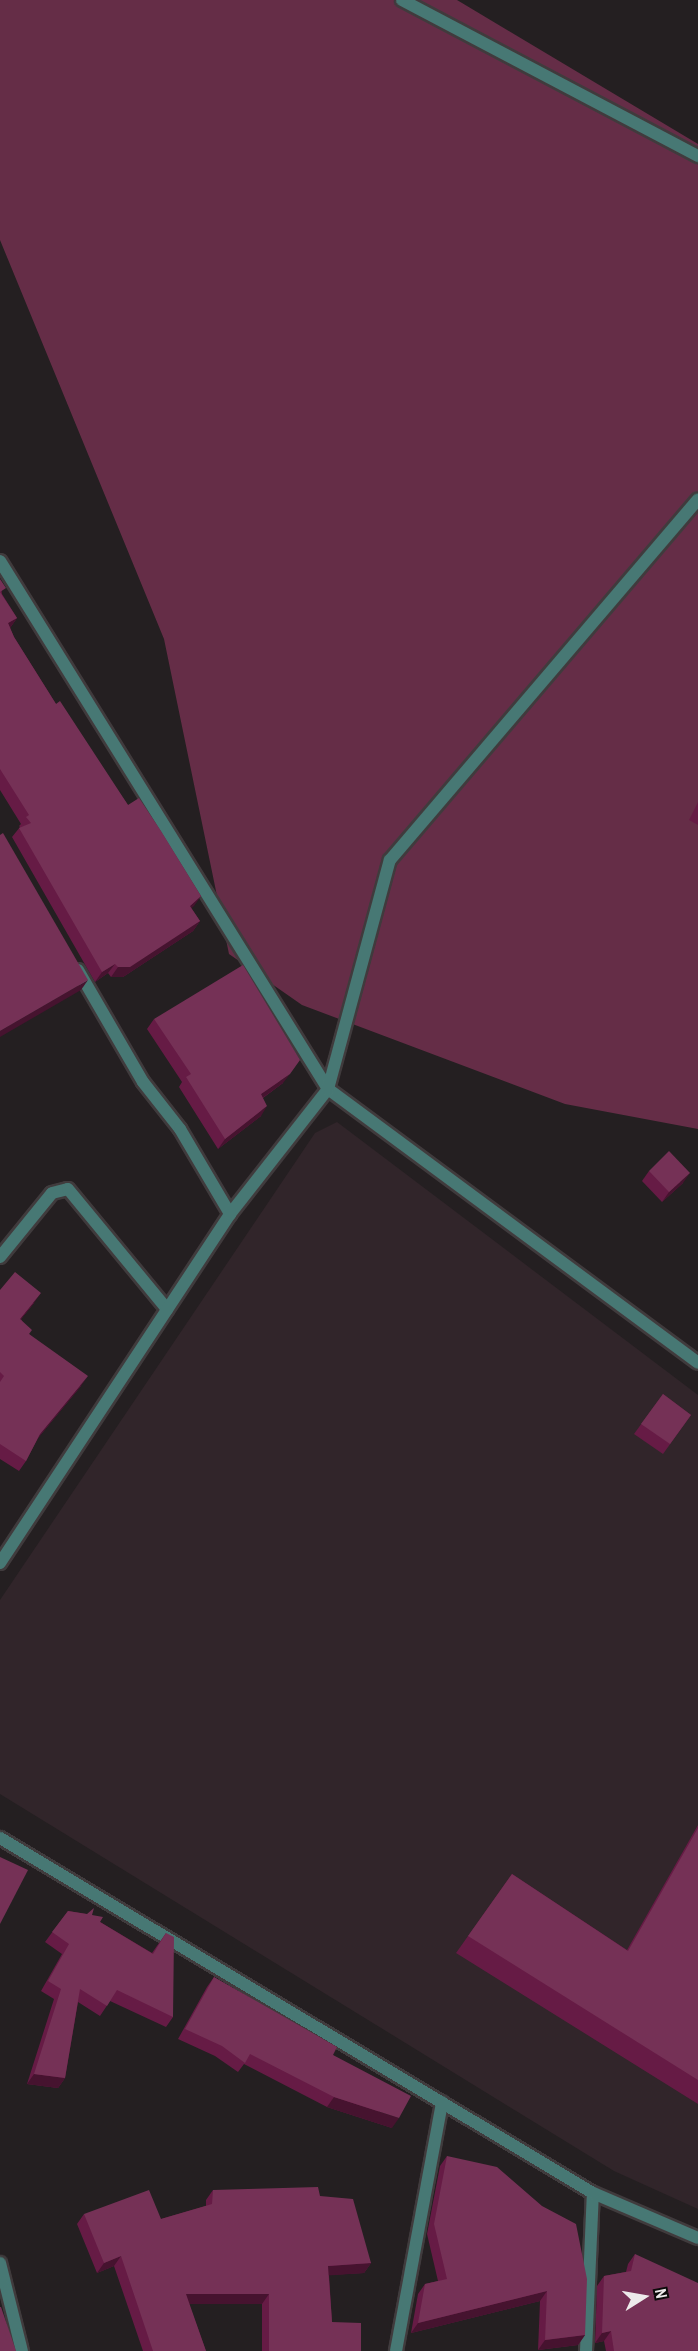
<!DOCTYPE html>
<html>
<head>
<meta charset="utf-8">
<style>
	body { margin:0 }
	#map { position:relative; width:698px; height:2351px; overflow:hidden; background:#241f21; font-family:"Archivo Narrow",sans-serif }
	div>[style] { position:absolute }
	.built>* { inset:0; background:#31252a }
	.green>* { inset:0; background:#652d47 }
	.roads { filter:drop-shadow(2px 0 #403b3d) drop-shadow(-2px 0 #403b3d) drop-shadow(0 2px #403b3d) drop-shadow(0 -2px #403b3d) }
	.minor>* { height:12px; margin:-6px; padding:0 6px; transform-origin:6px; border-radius:6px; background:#477874 }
	.tertiary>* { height:12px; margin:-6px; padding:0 6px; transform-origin:6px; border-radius:6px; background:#477874 }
	.wall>* { inset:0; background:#661b45 }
	.shaded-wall>* { inset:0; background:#46132f }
	.building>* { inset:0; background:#753156 }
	span { translate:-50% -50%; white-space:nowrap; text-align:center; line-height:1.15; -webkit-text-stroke:4.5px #0c0a0a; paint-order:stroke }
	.north { position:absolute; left:614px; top:2267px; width:60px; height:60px; -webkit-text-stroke:4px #0c0a0a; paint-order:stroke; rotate:79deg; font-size:16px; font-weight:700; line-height:24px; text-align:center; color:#edeaeb }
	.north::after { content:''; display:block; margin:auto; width:21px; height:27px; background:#edeaeb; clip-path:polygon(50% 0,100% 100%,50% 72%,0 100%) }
</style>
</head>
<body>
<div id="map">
	<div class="built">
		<div style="clip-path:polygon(337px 1122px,698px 1395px,698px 2209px,614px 2171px,0 1794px,0 1600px,315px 1133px)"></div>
	</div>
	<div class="green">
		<div style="clip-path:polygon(0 0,457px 0,698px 144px,698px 1129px,565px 1104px,302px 1005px,229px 954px,164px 639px,0 240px)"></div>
	</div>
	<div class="roads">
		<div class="minor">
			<div style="left:0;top:561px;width:622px;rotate:58.15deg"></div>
			<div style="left:328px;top:1089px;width:460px;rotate:36.5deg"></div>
			<div style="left:78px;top:970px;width:129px;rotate:59.9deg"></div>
			<div style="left:143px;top:1082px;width:60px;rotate:51.8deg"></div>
			<div style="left:180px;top:1129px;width:99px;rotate:59.5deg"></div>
			<div style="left:0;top:1257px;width:82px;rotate:-50.9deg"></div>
			<div style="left:52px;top:1193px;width:16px;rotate:-14deg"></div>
			<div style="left:68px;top:1189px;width:156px;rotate:50.5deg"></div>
			<div style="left:0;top:1563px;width:418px;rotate:-56.6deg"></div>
			<div style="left:230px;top:1214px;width:159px;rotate:-51.9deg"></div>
			<div style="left:328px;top:1089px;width:237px;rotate:-74.9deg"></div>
			<div style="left:390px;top:860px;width:474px;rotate:-49.5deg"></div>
			<div style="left:0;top:2263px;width:91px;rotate:76deg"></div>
			<div style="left:396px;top:2351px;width:253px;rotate:-79.5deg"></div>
			<div style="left:586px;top:2351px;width:158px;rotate:-87.5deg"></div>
		</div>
		<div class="tertiary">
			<div style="left:402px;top:0;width:335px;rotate:27.8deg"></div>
			<div style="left:0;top:1838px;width:691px;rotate:30.91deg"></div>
			<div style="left:593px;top:2193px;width:114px;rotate:23.2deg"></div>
		</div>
	</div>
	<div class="wall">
		<div style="clip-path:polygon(0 579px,2px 594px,17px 618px,10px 628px,14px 637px,56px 704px,128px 805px,201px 896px,191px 908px,200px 921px,193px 931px,123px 977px,111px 977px,108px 973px,95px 982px,12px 837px,20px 827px,19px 826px,21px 824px,0 790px)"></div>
		<div style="clip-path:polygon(698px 802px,698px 825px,689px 820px)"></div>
		<div style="clip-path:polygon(154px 1019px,283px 1083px,263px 1098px,261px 1116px,218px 1149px,179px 1087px,182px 1082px,147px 1029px)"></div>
		<div style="clip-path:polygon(649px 1171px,683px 1183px,662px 1202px,642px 1181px)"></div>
		<div style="clip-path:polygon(0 1290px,34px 1303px,21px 1319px,29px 1334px,81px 1386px,38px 1438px,26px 1461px,19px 1471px,0 1459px)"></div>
		<div style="clip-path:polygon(663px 1394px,691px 1415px,663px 1454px,634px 1434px)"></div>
		<div style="clip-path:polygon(698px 1825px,698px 2104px,456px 1953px,512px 1874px,627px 1950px)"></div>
		<div style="clip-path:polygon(68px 1911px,92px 1915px,100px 1922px,152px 1953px,166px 1933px,173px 2017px,166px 2027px,110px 2001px,100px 2016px,78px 2002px,65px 2078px,58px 2088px,27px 2084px,54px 1999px,41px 1991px,62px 1954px,45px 1942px)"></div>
		<div style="clip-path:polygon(214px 1977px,333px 2055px,392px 2128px,327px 2107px,244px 2064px,238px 2072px,215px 2056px,178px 2039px,207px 1987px)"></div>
		<div style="clip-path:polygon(447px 2156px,585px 2335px,578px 2345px,538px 2350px,540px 2301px,411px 2333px,418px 2294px,425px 2284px,438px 2281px,427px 2234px,440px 2166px)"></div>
		<div style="clip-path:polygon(213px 2190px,320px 2196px,371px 2263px,364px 2273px,329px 2275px,332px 2322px,361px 2351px,262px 2351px,262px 2304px,189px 2304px,206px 2351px,143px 2351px,114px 2266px,97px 2273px,77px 2224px,84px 2214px,161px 2219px,206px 2206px,206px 2200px)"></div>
		<div style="clip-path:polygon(635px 2254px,698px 2351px,606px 2351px,604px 2341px,595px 2343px,597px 2286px,604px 2276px,626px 2272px,628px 2264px)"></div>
	</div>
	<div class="shaded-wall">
		<div style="clip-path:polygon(17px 618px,10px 628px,8px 623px)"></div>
		<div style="clip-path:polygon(201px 896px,194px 906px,183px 916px,190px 906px)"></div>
		<div style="clip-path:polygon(200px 921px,193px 931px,123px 977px,111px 977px,118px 967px)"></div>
		<div style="clip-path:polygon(115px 964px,108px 973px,95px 982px,102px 972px)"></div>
		<div style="clip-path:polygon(88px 980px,81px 990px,0 1037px,0 1031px)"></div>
		<div style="clip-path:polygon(290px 1074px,283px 1083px,254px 1104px,261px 1094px)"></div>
		<div style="clip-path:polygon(267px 1106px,261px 1116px,218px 1149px,225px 1139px)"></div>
		<div style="clip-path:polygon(690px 1173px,683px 1183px,662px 1202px,669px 1192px)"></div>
		<div style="clip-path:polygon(41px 1293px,34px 1303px,13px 1329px,20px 1319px)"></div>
		<div style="clip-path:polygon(88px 1376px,81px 1386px,33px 1444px,40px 1434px)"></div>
		<div style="clip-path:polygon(34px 2074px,65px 2078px,58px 2088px,27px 2084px)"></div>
		<div style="clip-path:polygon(334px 2097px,399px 2118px,392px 2128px,327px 2107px)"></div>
		<div style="clip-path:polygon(121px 2256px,114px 2266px,97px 2273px,104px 2263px)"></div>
		<div style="clip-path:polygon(371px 2263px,364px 2273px,321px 2276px,328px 2266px)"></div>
		<div style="clip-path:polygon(547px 2291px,540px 2301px,411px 2333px,418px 2323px)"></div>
		<div style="clip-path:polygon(186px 2294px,269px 2294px,262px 2304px,179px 2304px)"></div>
		<div style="clip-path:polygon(611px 2331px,604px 2341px,595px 2343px,602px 2333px)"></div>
		<div style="clip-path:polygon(585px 2335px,578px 2345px,538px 2350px,545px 2340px)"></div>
	</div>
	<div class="building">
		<div style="clip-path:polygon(0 579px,6px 588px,0 592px,17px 618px,8px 623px,14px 637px,56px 704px,60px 701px,128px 805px,139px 798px,161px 831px,201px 896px,190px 906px,200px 921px,130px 967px,118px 967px,115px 964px,102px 972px,19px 828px,31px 823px,26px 817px,29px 815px,0 769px)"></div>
		<div style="clip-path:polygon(3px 833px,88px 980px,0 1031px,0 835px)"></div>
		<div style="clip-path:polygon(243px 965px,300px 1060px,290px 1074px,261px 1094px,267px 1106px,225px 1139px,186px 1077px,191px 1074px,154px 1019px)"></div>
		<div style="clip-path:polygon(669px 1151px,690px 1173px,669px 1192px,649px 1171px)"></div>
		<div style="clip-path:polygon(15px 1272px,41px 1293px,20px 1319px,32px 1330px,29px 1334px,88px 1376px,40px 1434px,26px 1461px,0 1444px,0 1382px,4px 1376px,0 1372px,0 1290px)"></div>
		<div style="clip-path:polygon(663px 1394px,691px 1415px,670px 1444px,641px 1424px)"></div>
		<div style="clip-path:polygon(698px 1828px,698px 2080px,468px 1936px,512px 1874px,628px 1951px)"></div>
		<div style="clip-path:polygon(0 1857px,28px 1870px,0 1924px)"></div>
		<div style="clip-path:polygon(94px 1908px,92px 1915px,103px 1917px,100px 1922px,153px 1954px,166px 1933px,174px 1937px,173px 2017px,117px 1990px,107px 2006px,80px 1989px,65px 2078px,34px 2074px,61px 1989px,48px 1981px,69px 1944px,52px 1932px,68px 1911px,87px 1914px)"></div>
		<div style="clip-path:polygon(214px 1977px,337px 2047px,333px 2055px,411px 2096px,399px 2118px,334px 2097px,250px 2054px,245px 2063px,222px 2046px,185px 2029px)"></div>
		<div style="clip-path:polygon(447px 2156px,497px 2167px,542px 2206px,576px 2224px,587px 2279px,585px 2335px,545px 2340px,547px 2291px,418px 2323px,425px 2284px,447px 2279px,434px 2224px)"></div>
		<div style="clip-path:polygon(318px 2187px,320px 2196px,353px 2199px,371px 2263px,328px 2266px,332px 2322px,361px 2323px,361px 2351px,269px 2351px,269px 2294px,186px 2294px,206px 2351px,153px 2351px,121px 2256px,104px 2263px,84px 2214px,149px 2190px,161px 2219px,212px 2204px,213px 2190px)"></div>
		<div style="clip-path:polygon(635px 2254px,698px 2283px,698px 2351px,614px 2351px,611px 2331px,602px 2333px,604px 2276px,631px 2271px)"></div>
		<div style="clip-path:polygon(0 2307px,1px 2307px,16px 2351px,0 2351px)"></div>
	</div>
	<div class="north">N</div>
</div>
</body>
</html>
